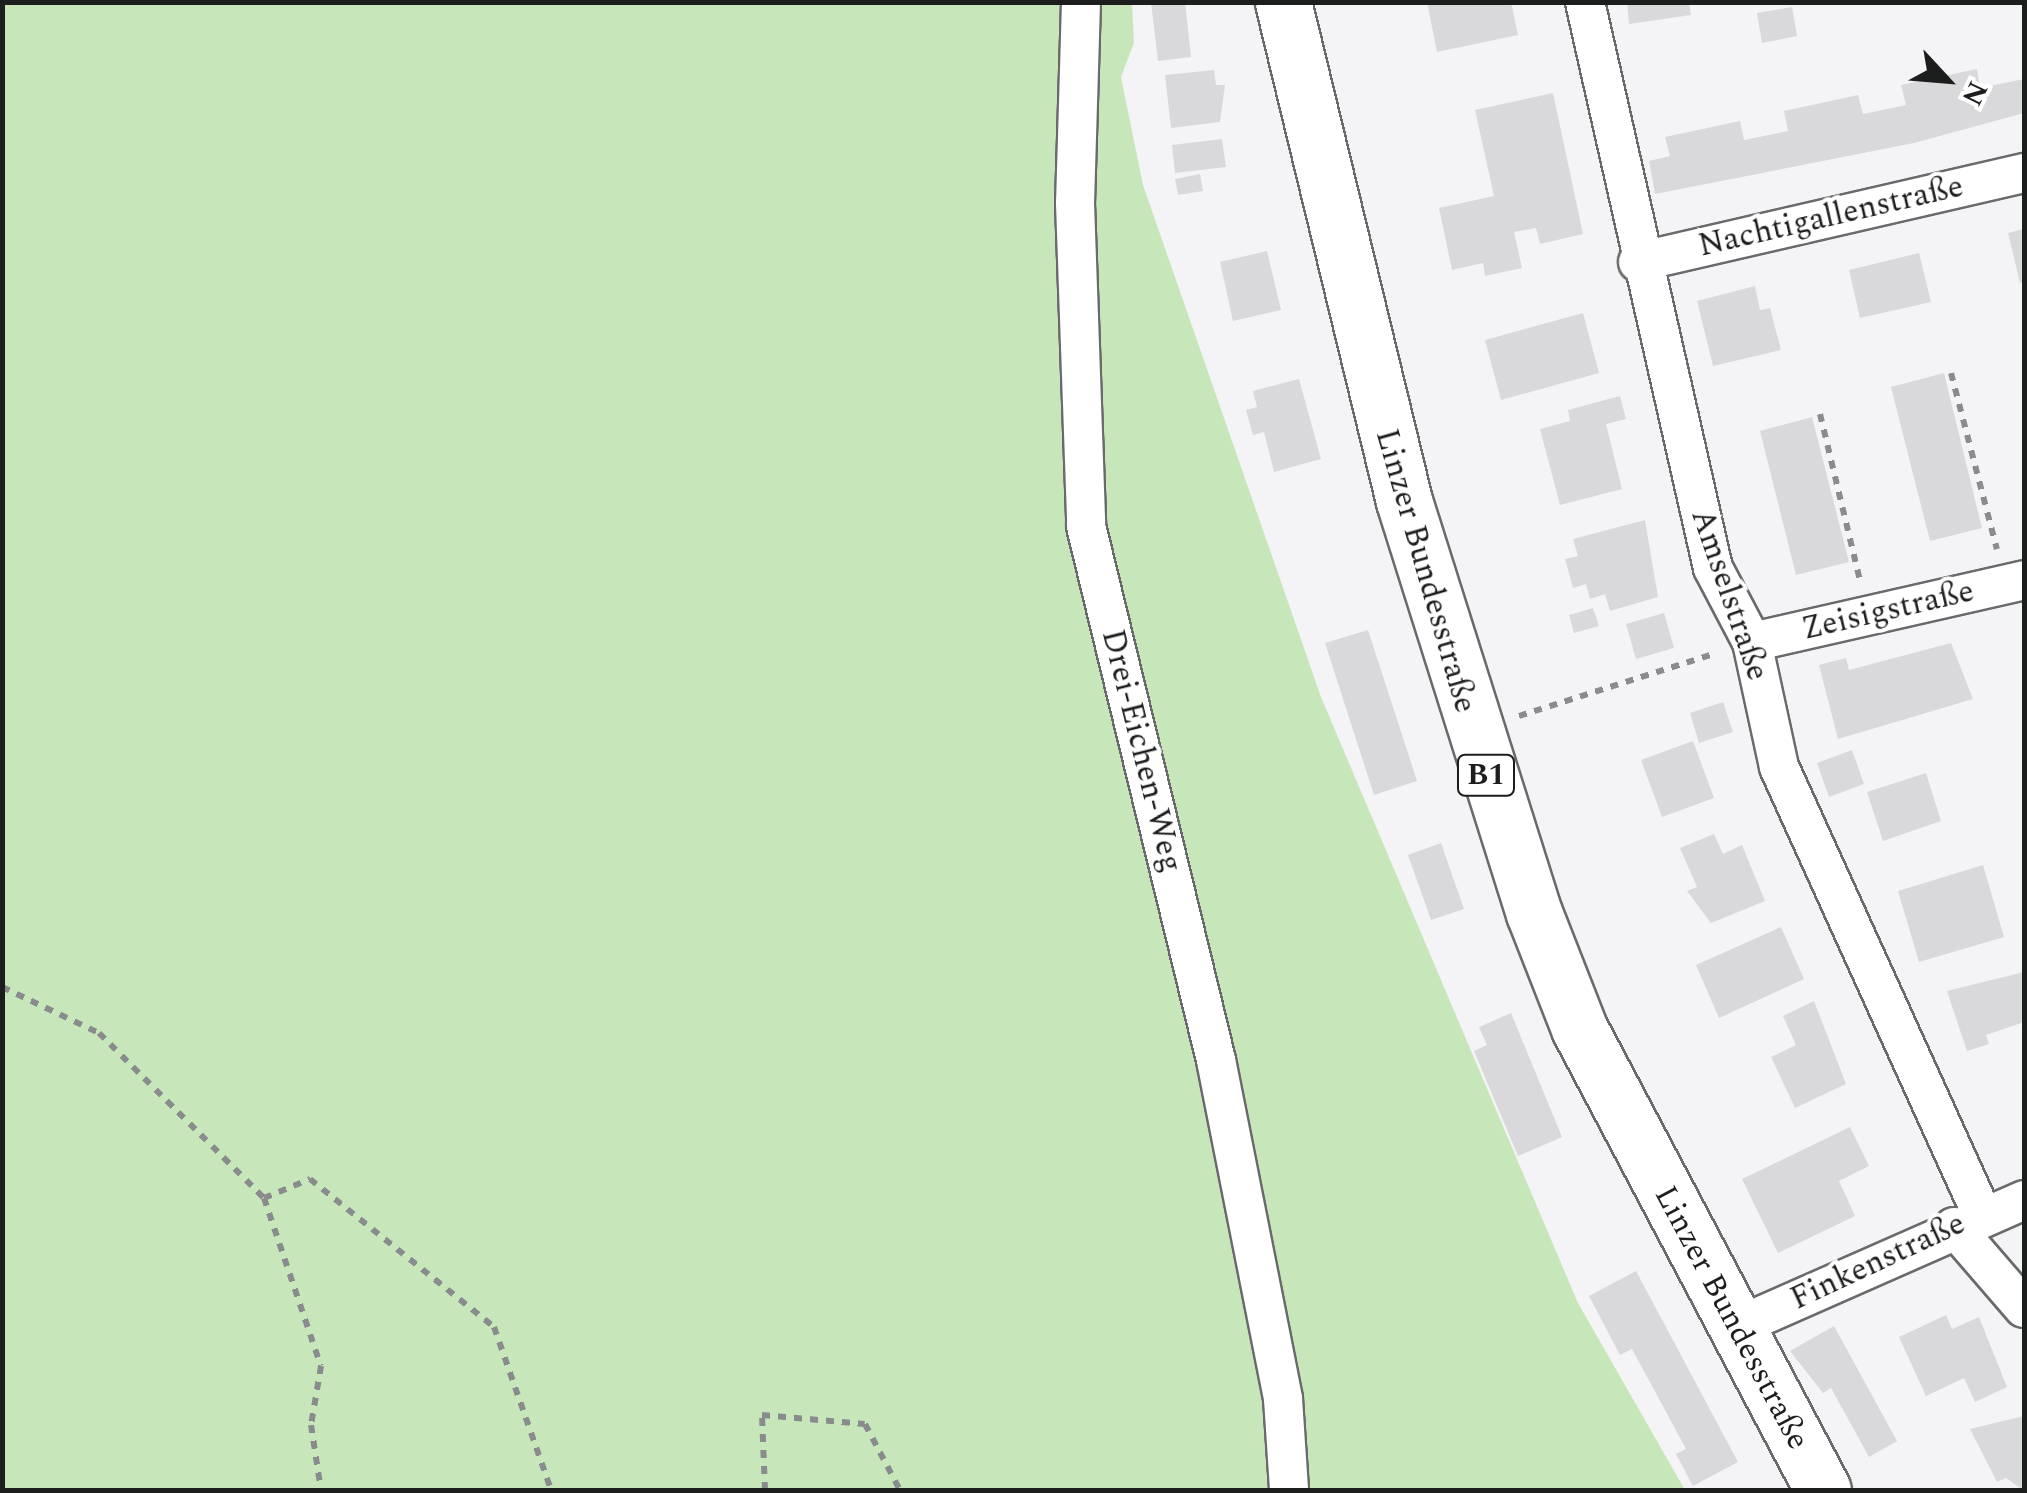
<!DOCTYPE html>
<html>
<head>
<meta charset="utf-8">
<style>
	body { margin:0 }
	#map { position:relative; width:2027px; height:1493px; overflow:hidden; background:#f4f4f7; font-family:Spectral,serif }
	div>[style] { position:absolute }
	.green>* { inset:0; background:#c7e7bb }
	.building>* { inset:0; background:#d9d9dc }
	.path>* { height:6px; margin-top:-3px; transform-origin:0; background:repeating-linear-gradient(90deg,#8a8b8c 0 8px,transparent 0 16px) }
	.roads { filter:drop-shadow(2px 0 #6a6a6d) drop-shadow(-2px 0 #6a6a6d) drop-shadow(0 2px #6a6a6d) drop-shadow(0 -2px #6a6a6d) }
	.street>* { height:38px; margin:-19px; padding:0 19px; transform-origin:19px; border-radius:19px; background:#fff }
	.primary>* { height:55px; margin:-27.5px; padding:0 27.5px; transform-origin:27.5px; border-radius:27.5px; background:#fff }
	span { translate:-50% -50%; white-space:nowrap; text-align:center; line-height:1.15; -webkit-text-stroke:8px #fff; paint-order:stroke }
	.shield-label span { padding:2px 8px; background:#fff; border:2px solid; border-radius:8px; -webkit-text-stroke-width:0 }
	.shield-label { font-size:30px; color:#1c1d1d; font-weight:700 }
	.street-label { font-size:32px; color:#1c1d1d }
	.frame { position:absolute; inset:0; border:5px solid #1c1d1d; pointer-events:none }
	.north { position:absolute; left:1897px; top:30px; width:100px; height:100px; -webkit-text-stroke:8px #fff; paint-order:stroke; rotate:116deg; font-size:28px; font-weight:700; line-height:40px; text-align:center; color:#1c1d1d }
	.north::after { content:''; display:block; margin:auto; width:35px; height:45px; background:#1c1d1d; clip-path:polygon(50% 0,100% 100%,50% 72%,0 100%) }
</style>
</head>
<body>
<div id="map">
	<div class="green">
		<div style="clip-path:polygon(3px 3px,1132px 3px,1134px 43px,1121px 77px,1143px 185px,1321px 697px,1578px 1303px,1685px 1490px,3px 1490px)"></div>
	</div>
	<div class="building">
		<div style="clip-path:polygon(1151px 2px,1185px 2px,1191px 57px,1158px 61px)"></div>
		<div style="clip-path:polygon(1427px 2px,1511px 2px,1518px 35px,1437px 52px)"></div>
		<div style="clip-path:polygon(1627px 2px,1689px 2px,1691px 15px,1629px 24px)"></div>
		<div style="clip-path:polygon(1792px 7px,1797px 36px,1762px 43px,1757px 13px)"></div>
		<div style="clip-path:polygon(1977px 69px,1980px 88px,2024px 79px,2024px 113px,1914px 143px,1655px 194px,1649px 161px,1670px 156px,1665px 137px,1740px 121px,1744px 140px,1788px 131px,1784px 111px,1858px 95px,1863px 114px,1906px 105px,1901px 85px)"></div>
		<div style="clip-path:polygon(1214px 70px,1216px 85px,1225px 85px,1220px 122px,1171px 128px,1165px 75px)"></div>
		<div style="clip-path:polygon(1553px 93px,1583px 234px,1540px 244px,1536px 228px,1514px 232px,1522px 268px,1485px 276px,1483px 263px,1452px 270px,1439px 208px,1494px 196px,1475px 110px)"></div>
		<div style="clip-path:polygon(1222px 139px,1226px 167px,1175px 173px,1172px 145px)"></div>
		<div style="clip-path:polygon(1200px 174px,1203px 191px,1178px 195px,1175px 179px)"></div>
		<div style="clip-path:polygon(2024px 229px,2024px 282px,2020px 283px,2008px 233px)"></div>
		<div style="clip-path:polygon(1267px 251px,1281px 310px,1233px 321px,1220px 262px)"></div>
		<div style="clip-path:polygon(1919px 253px,1931px 302px,1860px 318px,1849px 270px)"></div>
		<div style="clip-path:polygon(1755px 286px,1760px 310px,1770px 308px,1781px 350px,1713px 366px,1697px 301px)"></div>
		<div style="clip-path:polygon(1583px 313px,1599px 373px,1501px 400px,1485px 340px)"></div>
		<div style="clip-path:polygon(1944px 373px,1982px 528px,1930px 541px,1891px 387px)"></div>
		<div style="clip-path:polygon(1299px 379px,1321px 459px,1274px 472px,1264px 432px,1253px 435px,1246px 410px,1257px 407px,1253px 391px)"></div>
		<div style="clip-path:polygon(1620px 396px,1626px 419px,1606px 424px,1622px 489px,1560px 505px,1540px 429px,1570px 421px,1568px 410px)"></div>
		<div style="clip-path:polygon(1812px 417px,1849px 562px,1796px 575px,1760px 431px)"></div>
		<div style="clip-path:polygon(1645px 520px,1658px 597px,1610px 611px,1605px 594px,1590px 599px,1586px 584px,1573px 588px,1565px 559px,1578px 556px,1573px 539px)"></div>
		<div style="clip-path:polygon(1593px 608px,1599px 626px,1574px 633px,1569px 615px)"></div>
		<div style="clip-path:polygon(1664px 613px,1674px 648px,1636px 659px,1626px 624px)"></div>
		<div style="clip-path:polygon(1368px 630px,1417px 781px,1374px 795px,1325px 643px)"></div>
		<div style="clip-path:polygon(1951px 643px,1973px 699px,1838px 739px,1819px 665px,1846px 658px,1849px 670px)"></div>
		<div style="clip-path:polygon(1723px 702px,1733px 732px,1699px 743px,1690px 713px)"></div>
		<div style="clip-path:polygon(1693px 741px,1714px 798px,1662px 817px,1641px 760px)"></div>
		<div style="clip-path:polygon(1852px 750px,1864px 784px,1829px 797px,1817px 763px)"></div>
		<div style="clip-path:polygon(1926px 773px,1941px 821px,1883px 841px,1867px 792px)"></div>
		<div style="clip-path:polygon(1714px 834px,1723px 854px,1742px 845px,1765px 901px,1711px 923px,1687px 891px,1697px 887px,1680px 848px)"></div>
		<div style="clip-path:polygon(1441px 843px,1464px 909px,1431px 920px,1408px 855px)"></div>
		<div style="clip-path:polygon(1983px 865px,2004px 937px,1919px 962px,1898px 891px)"></div>
		<div style="clip-path:polygon(1781px 927px,1804px 979px,1719px 1018px,1696px 965px)"></div>
		<div style="clip-path:polygon(2024px 972px,2024px 1022px,1986px 1035px,1989px 1044px,1967px 1051px,1947px 991px)"></div>
		<div style="clip-path:polygon(1814px 1001px,1846px 1084px,1795px 1108px,1771px 1057px,1796px 1045px,1783px 1016px)"></div>
		<div style="clip-path:polygon(1511px 1013px,1562px 1137px,1518px 1156px,1474px 1051px,1487px 1045px,1479px 1027px)"></div>
		<div style="clip-path:polygon(1850px 1127px,1869px 1166px,1839px 1181px,1855px 1216px,1778px 1253px,1742px 1179px)"></div>
		<div style="clip-path:polygon(1636px 1271px,1738px 1462px,1693px 1486px,1676px 1454px,1686px 1449px,1632px 1349px,1620px 1355px,1589px 1296px)"></div>
		<div style="clip-path:polygon(1946px 1315px,1952px 1329px,1979px 1317px,2007px 1387px,1975px 1402px,1964px 1378px,1926px 1396px,1899px 1337px)"></div>
		<div style="clip-path:polygon(1834px 1326px,1897px 1441px,1869px 1457px,1831px 1388px,1823px 1393px,1790px 1351px)"></div>
		<div style="clip-path:polygon(2024px 1416px,2024px 1490px,2023px 1490px,2006px 1478px,1997px 1482px,1970px 1429px)"></div>
	</div>
	<div class="path">
		<div style="left:1951px;top:373px;width:182px;rotate:75.4deg"></div>
		<div style="left:1820px;top:414px;width:171px;rotate:76.5deg"></div>
		<div style="left:1519px;top:716px;width:207px;rotate:-17.7deg"></div>
		<div style="left:2px;top:987px;width:107px;rotate:25.4deg"></div>
		<div style="left:99px;top:1033px;width:233px;rotate:45deg"></div>
		<div style="left:264px;top:1198px;width:50px;rotate:-22.4deg"></div>
		<div style="left:310px;top:1179px;width:236px;rotate:38.8deg"></div>
		<div style="left:494px;top:1327px;width:173px;rotate:70.7deg"></div>
		<div style="left:264px;top:1198px;width:177px;rotate:71.3deg"></div>
		<div style="left:321px;top:1366px;width:60px;rotate:99.6deg"></div>
		<div style="left:311px;top:1425px;width:66px;rotate:81.3deg"></div>
		<div style="left:765px;top:1490px;width:75px;rotate:-92.3deg"></div>
		<div style="left:762px;top:1415px;width:103px;rotate:5deg"></div>
		<div style="left:865px;top:1424px;width:75px;rotate:62.1deg"></div>
	</div>
	<div class="roads">
		<div class="street">
			<div style="left:1081px;top:2px;width:201px;rotate:91.7deg"></div>
			<div style="left:1075px;top:203px;width:323px;rotate:88deg"></div>
			<div style="left:1086px;top:526px;width:550px;rotate:76.32deg"></div>
			<div style="left:1216px;top:1060px;width:346px;rotate:78.8deg"></div>
			<div style="left:1283px;top:1399px;width:91px;rotate:86.2deg"></div>
			<div style="left:1585px;top:2px;width:580px;rotate:77.26deg"></div>
			<div style="left:1713px;top:568px;width:84px;rotate:62.2deg"></div>
			<div style="left:1752px;top:642px;width:128px;rotate:77.8deg"></div>
			<div style="left:1779px;top:767px;width:491px;rotate:65.6deg"></div>
			<div style="left:1638px;top:262px;width:396px;rotate:-13deg"></div>
			<div style="left:1752px;top:642px;width:279px;rotate:-12.8deg"></div>
			<div style="left:1954px;top:1227px;width:107px;rotate:49.2deg"></div>
			<div style="left:1734px;top:1328px;width:317px;rotate:-23.8deg"></div>
		</div>
		<div class="primary">
			<div style="left:1283px;top:2px;width:513px;rotate:76.37deg"></div>
			<div style="left:1404px;top:501px;width:432px;rotate:72.5deg"></div>
			<div style="left:1534px;top:913px;width:123px;rotate:68.6deg"></div>
			<div style="left:1579px;top:1028px;width:522px;rotate:62.16deg"></div>
		</div>
	</div>
	<div class="shield-label">
		<span style="left:1486px;top:775px">B1</span>
	</div>
	<div class="street-label">
		<span style="left:1831px;top:217px;rotate:-13deg">Nachtigallenstraße</span>
		<span style="left:1425px;top:571px;rotate:74deg">Linzer Bundesstraße</span>
		<span style="left:1729px;top:595px;rotate:71deg">Amselstraße</span>
		<span style="left:1888px;top:611px;rotate:-13deg">Zeisigstraße</span>
		<span style="left:1141px;top:751px;rotate:76deg">Drei-Eichen-Weg</span>
		<span style="left:1878px;top:1262px;rotate:-25deg">Finkenstraße</span>
		<span style="left:1731px;top:1318px;rotate:62deg">Linzer Bundesstraße</span>
	</div>
	<div class="frame"></div>
	<div class="north">N</div>
</div>
</body>
</html>
